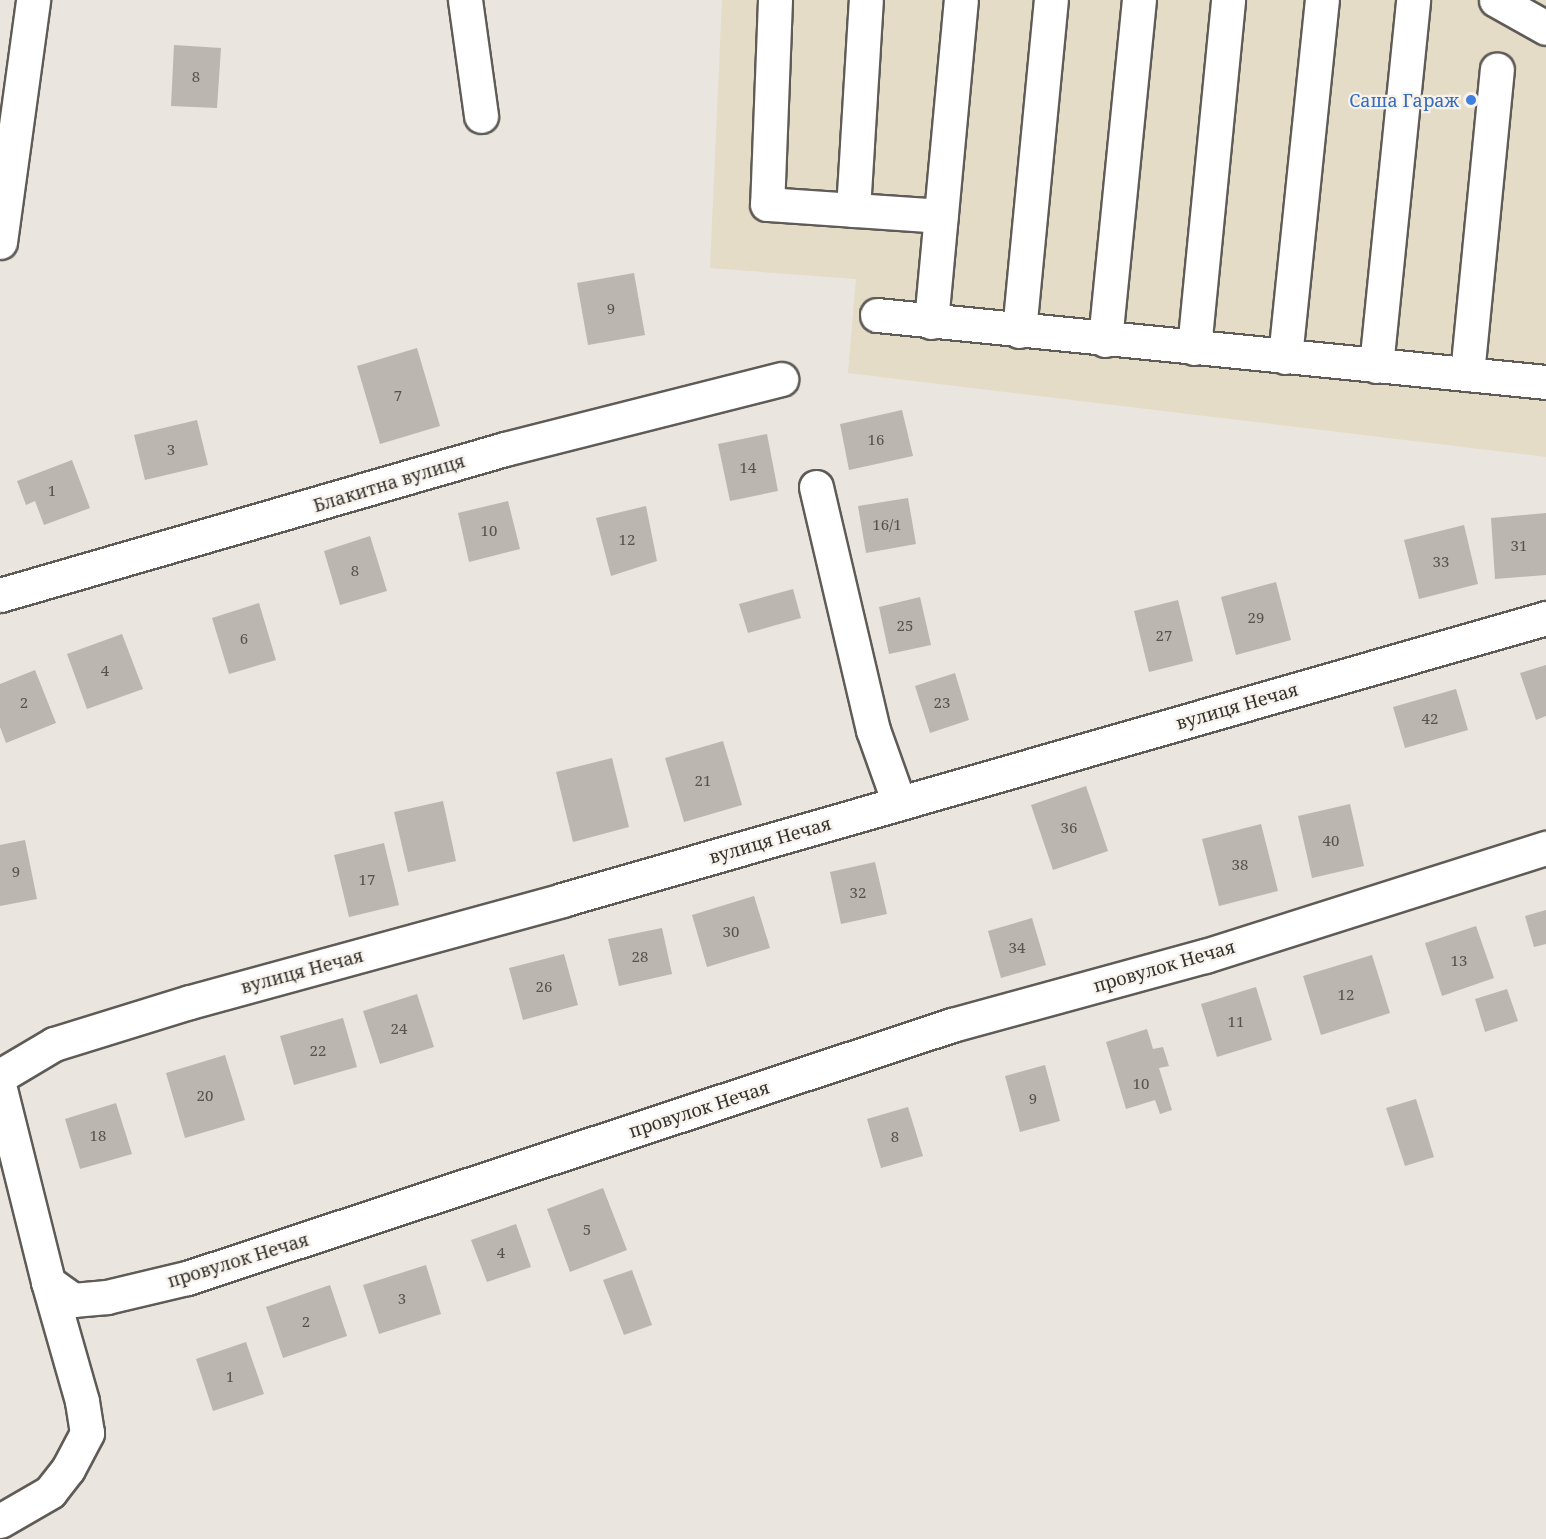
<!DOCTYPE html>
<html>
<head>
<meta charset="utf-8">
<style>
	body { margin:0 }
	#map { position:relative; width:1546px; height:1539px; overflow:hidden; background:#eae5df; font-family:"Noto Serif",serif }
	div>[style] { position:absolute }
	.industrial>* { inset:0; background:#e4dcc6 }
	.building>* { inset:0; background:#bbb6b0 }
	.roads { filter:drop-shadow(2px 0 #5f5b56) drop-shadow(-2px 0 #5f5b56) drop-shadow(0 2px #5f5b56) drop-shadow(0 -2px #5f5b56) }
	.minor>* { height:33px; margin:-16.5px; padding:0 16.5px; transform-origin:16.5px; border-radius:16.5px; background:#fff }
	.dots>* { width:16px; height:16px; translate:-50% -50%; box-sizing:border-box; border:3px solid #f7f2ec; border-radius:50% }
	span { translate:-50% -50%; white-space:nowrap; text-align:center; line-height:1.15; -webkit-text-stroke:4.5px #f7f2ec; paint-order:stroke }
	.number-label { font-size:15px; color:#56534f }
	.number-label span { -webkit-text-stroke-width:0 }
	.shop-label { font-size:18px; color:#366cbe }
	.right { translate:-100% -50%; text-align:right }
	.street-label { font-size:18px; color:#34322f }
</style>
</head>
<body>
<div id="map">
	<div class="industrial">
		<div style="clip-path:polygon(722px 0,1546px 0,1546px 457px,848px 373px,856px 279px,710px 268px)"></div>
	</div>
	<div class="building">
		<div style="clip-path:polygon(174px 45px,221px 48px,217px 108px,171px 106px)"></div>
		<div style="clip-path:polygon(634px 273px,645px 335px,588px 345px,577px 283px)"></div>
		<div style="clip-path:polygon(417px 348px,440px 426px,380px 444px,357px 366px)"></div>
		<div style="clip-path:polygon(902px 410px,913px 456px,849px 470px,840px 424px)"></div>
		<div style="clip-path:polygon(197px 420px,208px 465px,145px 480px,134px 435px)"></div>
		<div style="clip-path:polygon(767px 434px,778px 491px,730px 501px,718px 444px)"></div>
		<div style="clip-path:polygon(72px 460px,90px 508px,44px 525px,35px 501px,26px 505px,17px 481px)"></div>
		<div style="clip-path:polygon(908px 498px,916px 544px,866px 553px,858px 506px)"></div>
		<div style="clip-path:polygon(508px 501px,520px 549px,469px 562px,458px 513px)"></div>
		<div style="clip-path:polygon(646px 506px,657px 561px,611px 576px,596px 518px)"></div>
		<div style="clip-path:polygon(1546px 513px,1546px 575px,1495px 579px,1491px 518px)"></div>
		<div style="clip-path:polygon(1464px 525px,1478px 584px,1419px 599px,1404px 540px)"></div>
		<div style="clip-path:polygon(370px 536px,387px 591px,340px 605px,324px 551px)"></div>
		<div style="clip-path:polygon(1276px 582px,1291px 640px,1236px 655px,1221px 597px)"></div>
		<div style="clip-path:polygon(793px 589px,801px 618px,748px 633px,739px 604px)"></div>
		<div style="clip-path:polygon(920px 597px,931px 645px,889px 654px,879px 607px)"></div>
		<div style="clip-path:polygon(1178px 600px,1193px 661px,1149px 672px,1134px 611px)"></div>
		<div style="clip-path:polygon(259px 603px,276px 660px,229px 674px,212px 618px)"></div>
		<div style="clip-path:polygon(122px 634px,143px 689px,87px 709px,67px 654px)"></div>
		<div style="clip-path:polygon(1546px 665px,1546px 716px,1536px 720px,1520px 673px)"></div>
		<div style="clip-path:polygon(35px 670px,56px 723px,6px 743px,0 727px,0 684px)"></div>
		<div style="clip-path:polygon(955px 673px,969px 720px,930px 733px,915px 686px)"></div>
		<div style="clip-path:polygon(1456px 689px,1468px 730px,1405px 748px,1393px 707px)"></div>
		<div style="clip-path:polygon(723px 741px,742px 805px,684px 822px,665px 758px)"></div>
		<div style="clip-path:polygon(612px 758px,629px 827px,573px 842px,556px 772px)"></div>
		<div style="clip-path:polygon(1086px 786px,1108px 851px,1053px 870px,1031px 805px)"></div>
		<div style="clip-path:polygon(443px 801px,456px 861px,408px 872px,394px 812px)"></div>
		<div style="clip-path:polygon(1350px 804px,1364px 866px,1312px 878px,1298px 816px)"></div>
		<div style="clip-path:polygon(1261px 824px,1278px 891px,1219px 906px,1202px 839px)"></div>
		<div style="clip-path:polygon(25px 840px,37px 899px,0 906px,0 845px)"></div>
		<div style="clip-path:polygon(384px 843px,399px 905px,349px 917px,334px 855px)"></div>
		<div style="clip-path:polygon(875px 862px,887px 914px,841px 924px,830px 872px)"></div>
		<div style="clip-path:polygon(754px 896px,770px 948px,707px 967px,692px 915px)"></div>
		<div style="clip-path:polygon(1546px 910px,1546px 944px,1534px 947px,1525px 916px)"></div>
		<div style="clip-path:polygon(1032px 918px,1046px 965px,1001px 978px,988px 931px)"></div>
		<div style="clip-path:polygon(1476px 926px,1494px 978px,1442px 996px,1425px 943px)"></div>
		<div style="clip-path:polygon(662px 928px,672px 974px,619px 986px,608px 939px)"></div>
		<div style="clip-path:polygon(564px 954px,578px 1005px,523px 1020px,509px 968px)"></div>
		<div style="clip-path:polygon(1372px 955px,1390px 1013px,1321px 1035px,1303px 976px)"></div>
		<div style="clip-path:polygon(1256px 987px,1272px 1040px,1217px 1057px,1201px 1004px)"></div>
		<div style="clip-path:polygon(1507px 989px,1518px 1021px,1485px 1032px,1475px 999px)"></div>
		<div style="clip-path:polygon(417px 994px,434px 1047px,380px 1064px,363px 1011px)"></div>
		<div style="clip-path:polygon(343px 1018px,357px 1067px,294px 1085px,280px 1036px)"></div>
		<div style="clip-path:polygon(1147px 1029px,1153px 1049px,1163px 1047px,1169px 1066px,1159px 1068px,1172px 1110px,1160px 1114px,1155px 1100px,1126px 1109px,1106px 1042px)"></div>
		<div style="clip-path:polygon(225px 1055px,245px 1120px,185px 1138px,166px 1073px)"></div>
		<div style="clip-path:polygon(1045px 1065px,1060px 1121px,1020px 1132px,1005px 1076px)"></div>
		<div style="clip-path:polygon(1416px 1099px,1434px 1157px,1405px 1166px,1386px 1108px)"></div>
		<div style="clip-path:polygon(116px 1103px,132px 1154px,80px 1169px,65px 1119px)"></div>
		<div style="clip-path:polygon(908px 1107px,923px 1156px,881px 1168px,867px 1119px)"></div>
		<div style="clip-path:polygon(603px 1188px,627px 1250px,570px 1272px,547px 1209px)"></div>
		<div style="clip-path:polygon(516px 1224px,531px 1267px,487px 1282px,471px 1240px)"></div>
		<div style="clip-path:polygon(426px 1265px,441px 1314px,379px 1334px,363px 1285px)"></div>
		<div style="clip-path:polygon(632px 1270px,652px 1325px,624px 1335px,603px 1280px)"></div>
		<div style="clip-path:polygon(330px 1285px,347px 1336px,283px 1358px,266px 1307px)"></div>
		<div style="clip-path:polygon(246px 1342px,264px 1394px,213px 1411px,196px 1359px)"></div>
	</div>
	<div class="roads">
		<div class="minor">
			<div style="left:465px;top:0;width:117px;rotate:82.1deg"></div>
			<div style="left:775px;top:0;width:204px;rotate:92.2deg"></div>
			<div style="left:767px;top:204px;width:174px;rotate:3.9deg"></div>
			<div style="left:1496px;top:0;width:57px;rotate:29.2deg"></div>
			<div style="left:853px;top:210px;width:210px;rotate:-86.5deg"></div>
			<div style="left:0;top:242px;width:244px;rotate:-82.2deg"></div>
			<div style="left:877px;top:315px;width:672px;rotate:5.72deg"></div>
			<div style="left:931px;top:322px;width:323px;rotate:-84.7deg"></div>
			<div style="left:1019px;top:331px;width:333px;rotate:-84.5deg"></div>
			<div style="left:1105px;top:340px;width:342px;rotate:-84.3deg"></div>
			<div style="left:1194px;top:348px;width:350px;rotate:-84.4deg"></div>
			<div style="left:1285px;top:357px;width:359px;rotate:-84.1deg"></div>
			<div style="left:1376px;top:366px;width:368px;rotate:-84.2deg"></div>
			<div style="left:1467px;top:374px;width:306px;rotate:-84.4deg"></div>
			<div style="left:816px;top:487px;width:250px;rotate:76.8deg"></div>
			<div style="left:873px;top:730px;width:77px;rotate:70.4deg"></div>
			<div style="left:0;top:595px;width:526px;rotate:-16.13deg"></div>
			<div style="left:505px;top:449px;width:285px;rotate:-14.2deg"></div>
			<div style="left:0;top:1076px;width:63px;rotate:-30.7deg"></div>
			<div style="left:54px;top:1044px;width:142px;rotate:-17.2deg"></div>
			<div style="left:190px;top:1002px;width:386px;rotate:-15.3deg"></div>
			<div style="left:562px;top:900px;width:1024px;rotate:-15.99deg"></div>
			<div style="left:0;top:1089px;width:199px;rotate:76deg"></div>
			<div style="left:48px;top:1282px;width:31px;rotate:36deg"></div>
			<div style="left:73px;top:1300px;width:34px;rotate:-5deg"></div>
			<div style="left:107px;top:1297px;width:82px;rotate:-13.4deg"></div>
			<div style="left:187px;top:1278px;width:806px;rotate:-18.3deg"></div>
			<div style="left:952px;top:1025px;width:262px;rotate:-15.3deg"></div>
			<div style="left:1205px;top:956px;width:358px;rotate:-17.6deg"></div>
			<div style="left:0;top:1521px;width:58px;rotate:-30.1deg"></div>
			<div style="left:50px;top:1492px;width:29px;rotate:-52deg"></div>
			<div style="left:68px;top:1469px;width:41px;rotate:-62.2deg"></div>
			<div style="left:87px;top:1433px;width:32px;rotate:-99deg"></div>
			<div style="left:82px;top:1401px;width:124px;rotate:-105.9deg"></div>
		</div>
	</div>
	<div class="dots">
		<div style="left:1471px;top:100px;background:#3f7fe0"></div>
	</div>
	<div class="number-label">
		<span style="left:196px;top:77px">8</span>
		<span style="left:611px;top:309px">9</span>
		<span style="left:398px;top:396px">7</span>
		<span style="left:876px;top:440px">16</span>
		<span style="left:171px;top:450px">3</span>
		<span style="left:748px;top:468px">14</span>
		<span style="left:52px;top:491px">1</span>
		<span style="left:887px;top:525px">16/1</span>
		<span style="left:489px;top:531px">10</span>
		<span style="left:627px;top:540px">12</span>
		<span style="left:1519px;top:546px">31</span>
		<span style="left:1441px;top:562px">33</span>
		<span style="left:355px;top:571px">8</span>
		<span style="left:1256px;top:618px">29</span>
		<span style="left:905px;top:626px">25</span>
		<span style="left:1164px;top:636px">27</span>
		<span style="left:244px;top:639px">6</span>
		<span style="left:105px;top:671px">4</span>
		<span style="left:24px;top:703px">2</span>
		<span style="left:942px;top:703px">23</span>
		<span style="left:1430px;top:719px">42</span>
		<span style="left:703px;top:781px">21</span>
		<span style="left:1069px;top:828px">36</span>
		<span style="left:1331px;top:841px">40</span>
		<span style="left:1240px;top:865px">38</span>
		<span style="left:16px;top:872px">9</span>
		<span style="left:367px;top:880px">17</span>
		<span style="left:858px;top:893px">32</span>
		<span style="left:731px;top:932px">30</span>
		<span style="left:1017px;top:948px">34</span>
		<span style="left:640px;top:957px">28</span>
		<span style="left:1459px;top:961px">13</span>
		<span style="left:544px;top:987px">26</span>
		<span style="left:1346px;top:995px">12</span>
		<span style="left:1236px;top:1022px">11</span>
		<span style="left:399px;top:1029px">24</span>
		<span style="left:318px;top:1051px">22</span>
		<span style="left:1141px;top:1084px">10</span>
		<span style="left:205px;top:1096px">20</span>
		<span style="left:1033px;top:1099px">9</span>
		<span style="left:98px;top:1136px">18</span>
		<span style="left:895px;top:1137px">8</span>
		<span style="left:587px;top:1230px">5</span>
		<span style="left:501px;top:1253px">4</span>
		<span style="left:402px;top:1299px">3</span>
		<span style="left:306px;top:1322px">2</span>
		<span style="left:230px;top:1377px">1</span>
	</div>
	<div class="shop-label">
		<span class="right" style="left:1459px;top:100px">Саша Гараж</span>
	</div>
	<div class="street-label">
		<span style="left:389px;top:483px;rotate:-17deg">Блакитна вулиця</span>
		<span style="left:1237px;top:706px;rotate:-16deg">вулиця Нечая</span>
		<span style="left:770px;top:840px;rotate:-16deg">вулиця Нечая</span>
		<span style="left:1164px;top:966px;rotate:-16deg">провулок Нечая</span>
		<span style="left:302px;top:971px;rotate:-15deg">вулиця Нечая</span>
		<span style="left:699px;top:1109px;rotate:-18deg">провулок Нечая</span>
		<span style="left:238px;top:1260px;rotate:-17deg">провулок Нечая</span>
	</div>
</div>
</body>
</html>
